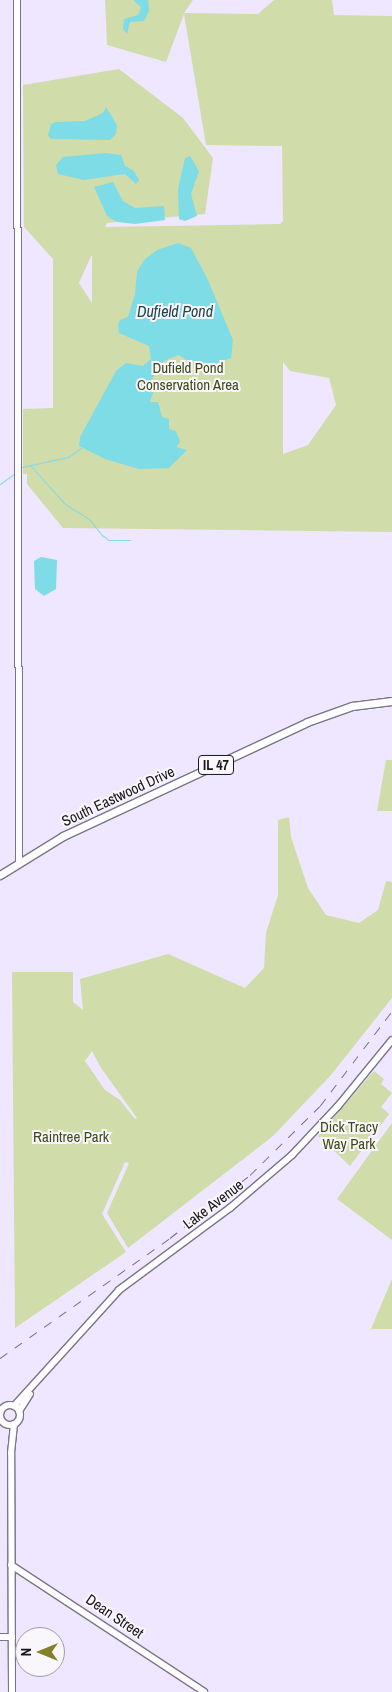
<!DOCTYPE html>
<html>
<head>
<meta charset="utf-8">
<style>
	body { margin:0 }
	#map { position:relative; width:392px; height:1692px; overflow:hidden; background:#efe6ff; font-family:"Archivo Narrow",sans-serif }
	div>[style] { position:absolute }
	.green>* { inset:0; background:#d0dca9 }
	.water>* { inset:0; background:#7edce7 }
	.stream>* { height:1px; margin:-0.5px; padding:0 0.5px; transform-origin:0.5px; border-radius:0.5px; background:#7edce7 }
	.roads { filter:drop-shadow(1px 0 #7b7489) drop-shadow(-1px 0 #7b7489) drop-shadow(0 1px #7b7489) drop-shadow(0 -1px #7b7489) }
	.secondary>* { height:6px; margin:-3px; padding:0 3px; transform-origin:3px; border-radius:3px; background:#fff }
	.secondary>.ring { margin:-3px; padding:0; box-sizing:content-box; background:none; border:6px solid #fff; border-radius:50% }
	.primary>* { height:7px; margin:-3.5px; padding:0 3.5px; transform-origin:3.5px; border-radius:3.5px; background:#fff }
	.rail>* { height:1px; margin-top:-0.5px; transform-origin:0; background:repeating-linear-gradient(90deg,#736d7d 0 9px,transparent 0 18px) }
	span { translate:-50% -50%; white-space:nowrap; text-align:center; line-height:1.15; -webkit-text-stroke:4px #f9f7fc; paint-order:stroke }
	.shield-label span { padding:1px 4px; background:#f9f7fc; border:1px solid; border-radius:4px; -webkit-text-stroke-width:0 }
	.shield-label { font-size:14px; color:#19161e; font-weight:700 }
	.park-label { font-size:15px; color:#3f4816 }
	.street-label { font-size:15px; color:#19161e }
	.water-label { font-size:16px; color:#1a464a; font-style:italic }
	.north { position:absolute; left:15px; top:1627px; width:50px; height:50px; box-sizing:border-box; background:#f9f7fc; border:1px solid #9f9da3; border-radius:50%; rotate:270deg; font-size:14px; font-weight:700; line-height:20px; text-align:center; color:#19161e }
	.north::after { content:''; display:block; margin:auto; width:18px; height:22px; background:#858028; clip-path:polygon(50% 0,100% 100%,50% 72%,0 100%) }
</style>
</head>
<body>
<div id="map">
	<div class="green">
		<div style="clip-path:polygon(evenodd,105px 0,193px 0,184px 13px,258px 14px,274px 0,332px 0,334px 15px,392px 16px,392px 532px,63px 528px,27px 484px,27px 474px,23px 474px,23px 409px,53px 408px,53px 259px,24px 227px,23px 85px,119px 69px,183px 118px,213px 158px,205px 214px,107px 223px,105px 227px,280px 224px,283px 221px,282px 146px,206px 145px,184px 14px,166px 62px,107px 45px,105px 0,91px 256px,92px 256px,92px 303px,79px 283px,91px 256px,105px 0,283px 362px,290px 371px,329px 378px,336px 405px,308px 445px,283px 454px,283px 362px)"></div>
		<div style="clip-path:polygon(386px 760px,392px 760px,392px 811px,377px 811px)"></div>
		<div style="clip-path:polygon(evenodd,289px 817px,291px 837px,308px 888px,326px 915px,359px 923px,378px 910px,386px 881px,392px 882px,392px 998px,331px 1075px,273px 1136px,128px 1248px,107px 1213px,129px 1163px,125px 1162px,102px 1214px,126px 1252px,15px 1328px,12px 972px,73px 972px,73px 1002px,83px 1010px,80px 979px,168px 954px,245px 988px,264px 968px,266px 933px,278px 895px,278px 820px,289px 817px,92px 1051px,101px 1068px,137px 1118px,135px 1119px,120px 1100px,105px 1090px,85px 1061px,92px 1051px)"></div>
		<div style="clip-path:polygon(374px 1071px,384px 1079px,381px 1084px,392px 1093px,381px 1107px,389px 1114px,350px 1166px,318px 1136px)"></div>
		<div style="clip-path:polygon(392px 1123px,392px 1240px,337px 1199px)"></div>
		<div style="clip-path:polygon(392px 1279px,392px 1329px,371px 1329px)"></div>
	</div>
	<div class="water">
		<div style="clip-path:polygon(133px 0,148px 0,149px 11px,144px 21px,130px 22px,127px 34px,123px 29px,124px 19px,138px 15px,141px 7px)"></div>
		<div style="clip-path:polygon(106px 107px,117px 125px,116px 134px,110px 140px,51px 139px,48px 135px,51px 124px,56px 122px,85px 121px,103px 113px)"></div>
		<div style="clip-path:polygon(105px 153px,121px 155px,125px 166px,134px 171px,139px 180px,136px 184px,125px 174px,84px 180px,58px 174px,56px 165px,63px 157px)"></div>
		<div style="clip-path:polygon(190px 156px,199px 171px,191px 194px,197px 216px,185px 221px,179px 219px,178px 189px,185px 158px)"></div>
		<div style="clip-path:polygon(113px 182px,123px 201px,135px 208px,164px 206px,165px 220px,135px 224px,117px 222px,107px 216px,94px 187px)"></div>
		<div style="clip-path:polygon(178px 243px,191px 248px,208px 280px,233px 340px,231px 358px,213px 365px,186px 360px,179px 355px,164px 361px,150px 382px,154px 390px,150px 402px,158px 402px,162px 417px,169px 419px,169px 429px,176px 431px,180px 442px,176px 447px,187px 450px,169px 468px,139px 469px,105px 459px,79px 446px,80px 437px,116px 371px,126px 363px,143px 366px,151px 359px,149px 346px,119px 333px,118px 325px,120px 320px,128px 317px,135px 294px,137px 272px,144px 260px,157px 250px)"></div>
		<div style="clip-path:polygon(41px 557px,57px 560px,56px 589px,44px 596px,35px 589px,34px 561px)"></div>
	</div>
	<div class="stream">
		<div style="left:30px;top:465px;width:52px;rotate:48.1deg"></div>
		<div style="left:65px;top:504px;width:28px;rotate:32deg"></div>
		<div style="left:89px;top:519px;width:21px;rotate:51deg"></div>
		<div style="left:102px;top:535px;width:9px;rotate:36deg"></div>
		<div style="left:109px;top:540px;width:21px"></div>
		<div style="left:22px;top:467px;width:47px;rotate:-12.3deg"></div>
		<div style="left:68px;top:457px;width:16px;rotate:-35deg"></div>
		<div style="left:0;top:484px;width:19px;rotate:-36deg"></div>
	</div>
	<div class="roads">
		<div class="secondary">
			<div style="left:17px;top:0;width:862px;rotate:89.87deg"></div>
			<div class="ring" style="left:0;top:1405px;width:14px;height:14px"></div>
			<div style="left:14px;top:1406px;width:156px;rotate:-47.8deg"></div>
			<div style="left:119px;top:1290px;width:138px;rotate:-36.5deg"></div>
			<div style="left:230px;top:1208px;width:82px;rotate:-40.5deg"></div>
			<div style="left:292px;top:1155px;width:67px;rotate:-46.8deg"></div>
			<div style="left:338px;top:1106px;width:85px;rotate:-50.7deg"></div>
			<div style="left:19px;top:1411px;width:20px;rotate:-57deg"></div>
			<div style="left:11px;top:1565px;width:231px;rotate:33.3deg"></div>
			<div style="left:0;top:1637px;width:12px"></div>
			<div style="left:12px;top:1692px;width:239px;rotate:-90.2deg"></div>
			<div style="left:11px;top:1453px;width:29px;rotate:-84deg"></div>
		</div>
		<div class="primary">
			<div style="left:0;top:875px;width:74px;rotate:-31.8deg"></div>
			<div style="left:63px;top:836px;width:269px;rotate:-25deg"></div>
			<div style="left:307px;top:722px;width:48px;rotate:-19.6deg"></div>
			<div style="left:352px;top:706px;width:40px;rotate:-7.1deg"></div>
		</div>
	</div>
	<div class="rail">
		<div style="left:0;top:1358px;width:208px;rotate:-35.2deg"></div>
		<div style="left:170px;top:1238px;width:102px;rotate:-38.2deg"></div>
		<div style="left:250px;top:1175px;width:98px;rotate:-44.6deg"></div>
		<div style="left:320px;top:1106px;width:119px;rotate:-52.8deg"></div>
	</div>
	<div class="shield-label">
		<span style="left:216px;top:765px">IL 47</span>
	</div>
	<div class="park-label">
		<span style="left:188px;top:376px">Dufield Pond<br>Conservation Area</span>
		<span style="left:349px;top:1135px">Dick Tracy<br>Way Park</span>
		<span style="left:71px;top:1137px">Raintree Park</span>
	</div>
	<div class="street-label">
		<span style="left:118px;top:796px;rotate:-25deg">South Eastwood Drive</span>
		<span style="left:213px;top:1204px;rotate:-37deg">Lake Avenue</span>
		<span style="left:115px;top:1616px;rotate:34deg">Dean Street</span>
	</div>
	<div class="water-label">
		<span style="left:175px;top:311px">Dufield Pond</span>
	</div>
	<div class="north">N</div>
</div>
</body>
</html>
